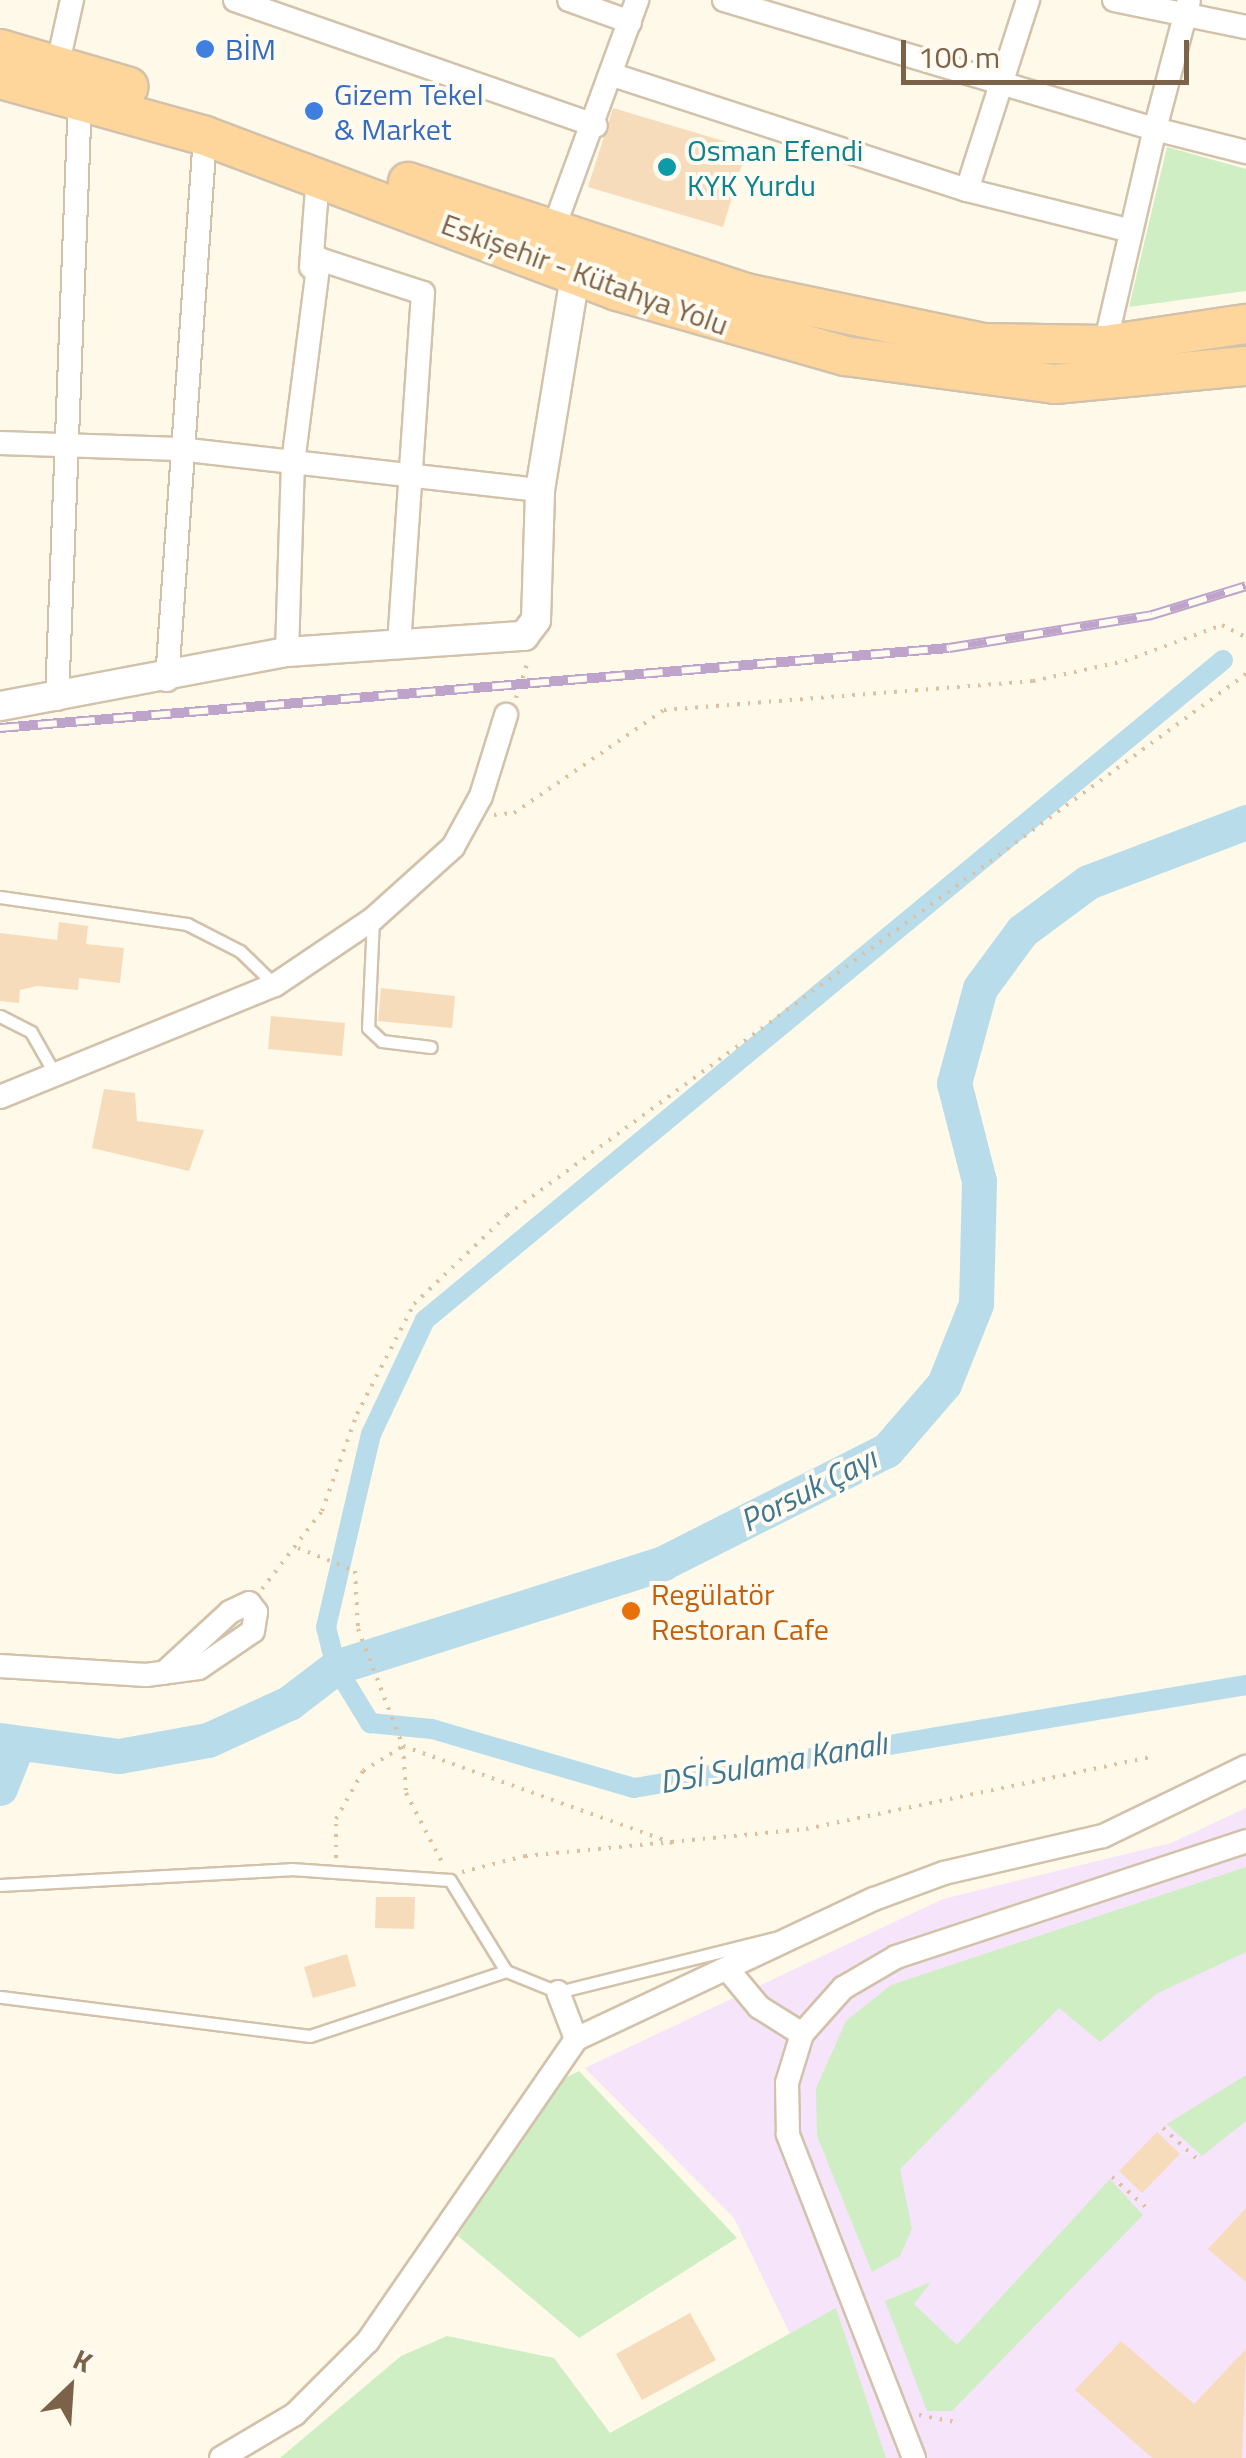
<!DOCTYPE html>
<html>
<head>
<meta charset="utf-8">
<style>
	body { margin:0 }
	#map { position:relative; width:1246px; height:2458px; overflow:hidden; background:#fef9e8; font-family:"Titillium Web",sans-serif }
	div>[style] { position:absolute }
	.education>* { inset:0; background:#f6e4fb }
	.green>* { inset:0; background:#cfeec4 }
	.canal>* { height:20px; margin:-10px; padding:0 10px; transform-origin:10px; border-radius:10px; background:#b9dceb }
	.river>* { height:35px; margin:-17.5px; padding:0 17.5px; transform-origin:17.5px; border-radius:17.5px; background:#b9dceb }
	.building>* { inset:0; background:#f7dcbc }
	.path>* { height:4px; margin-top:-2px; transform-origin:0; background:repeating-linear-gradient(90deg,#ddc09e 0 2.5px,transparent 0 10.5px) }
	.roads { filter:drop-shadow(2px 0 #d3c2ab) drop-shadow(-2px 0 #d3c2ab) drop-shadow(0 2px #d3c2ab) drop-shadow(0 -2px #d3c2ab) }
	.service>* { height:11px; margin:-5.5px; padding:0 5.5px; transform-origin:5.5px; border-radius:5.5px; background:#fff }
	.minor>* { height:22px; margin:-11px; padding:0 11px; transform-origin:11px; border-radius:11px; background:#fff }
	.tertiary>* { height:28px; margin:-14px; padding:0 14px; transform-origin:14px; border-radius:14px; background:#fff }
	.trunk>* { height:38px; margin:-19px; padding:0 19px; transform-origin:19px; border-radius:19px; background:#fed69c }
	.rail>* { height:10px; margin-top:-5px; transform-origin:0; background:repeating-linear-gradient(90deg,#fffbf0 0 19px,#bea3cb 0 38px); box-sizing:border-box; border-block:2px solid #bea3cb }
	.dots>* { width:28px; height:28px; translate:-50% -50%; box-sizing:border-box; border:5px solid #fffbf0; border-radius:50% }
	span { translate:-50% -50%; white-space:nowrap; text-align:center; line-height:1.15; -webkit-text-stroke:8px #fffbf0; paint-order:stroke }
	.shop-label { font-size:30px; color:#366cbe }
	.left { translate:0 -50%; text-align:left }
	.culture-label { font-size:30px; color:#0d838f }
	.street-label { font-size:30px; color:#7c6248 }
	.food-label { font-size:30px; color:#c56008 }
	.water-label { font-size:32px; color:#3f7791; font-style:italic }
	.north { position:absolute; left:20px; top:2338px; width:100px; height:100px; -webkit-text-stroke:8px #fffbf0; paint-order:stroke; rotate:25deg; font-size:28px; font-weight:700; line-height:40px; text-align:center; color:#7c6248 }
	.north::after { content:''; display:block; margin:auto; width:35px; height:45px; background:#7c6248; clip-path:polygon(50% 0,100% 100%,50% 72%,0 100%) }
	.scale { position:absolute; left:901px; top:40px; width:288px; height:45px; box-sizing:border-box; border:5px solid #7c6248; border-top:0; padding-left:12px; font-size:30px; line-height:35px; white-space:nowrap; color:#7c6248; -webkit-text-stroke:8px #fffbf0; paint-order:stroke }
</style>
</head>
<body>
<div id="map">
	<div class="education">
		<div style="clip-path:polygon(1246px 1808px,1246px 2458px,850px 2458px,734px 2218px,585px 2068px,943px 1899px,1171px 1843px)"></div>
	</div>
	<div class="green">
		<div style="clip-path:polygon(1167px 147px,1246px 169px,1246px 291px,1129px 307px)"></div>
		<div style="clip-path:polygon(1246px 1867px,1246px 1952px,1156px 1994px,1100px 2042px,1059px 2008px,900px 2169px,912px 2229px,900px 2256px,872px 2272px,817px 2136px,816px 2088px,846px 2021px,891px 1985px)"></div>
		<div style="clip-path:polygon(579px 2071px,737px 2238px,579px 2338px,458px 2236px,550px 2086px)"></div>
		<div style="clip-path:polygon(1246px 2075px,1246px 2121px,1202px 2156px,1167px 2124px)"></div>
		<div style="clip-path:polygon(1110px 2179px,1143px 2215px,952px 2411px,927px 2411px,885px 2301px,931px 2282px,914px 2304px,957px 2345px)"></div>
		<div style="clip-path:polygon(836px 2308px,886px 2458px,280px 2458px,401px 2356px,447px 2336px,554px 2358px,610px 2433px)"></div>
	</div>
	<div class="canal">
		<div style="left:1223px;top:660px;width:1036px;rotate:140.41deg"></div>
		<div style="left:425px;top:1320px;width:126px;rotate:115.3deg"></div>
		<div style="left:371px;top:1434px;width:198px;rotate:103.1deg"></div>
		<div style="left:326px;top:1627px;width:41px;rotate:76deg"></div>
		<div style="left:336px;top:1667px;width:66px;rotate:58.7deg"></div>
		<div style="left:370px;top:1723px;width:62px;rotate:5.5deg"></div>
		<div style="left:432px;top:1729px;width:210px;rotate:16.3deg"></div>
		<div style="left:634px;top:1788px;width:621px;rotate:-9.55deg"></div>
	</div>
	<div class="river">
		<div style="left:0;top:1740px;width:120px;rotate:7.7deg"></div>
		<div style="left:119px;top:1756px;width:90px;rotate:-10.2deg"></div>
		<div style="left:208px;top:1740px;width:89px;rotate:-24.6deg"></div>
		<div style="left:289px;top:1703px;width:59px;rotate:-37.5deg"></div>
		<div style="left:336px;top:1667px;width:343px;rotate:-17.6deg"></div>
		<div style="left:663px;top:1563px;width:251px;rotate:-26.8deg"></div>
		<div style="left:887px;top:1450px;width:87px;rotate:-49.2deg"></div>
		<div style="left:944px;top:1384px;width:86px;rotate:-68.2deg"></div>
		<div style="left:976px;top:1304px;width:123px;rotate:-88.6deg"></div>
		<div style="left:979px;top:1181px;width:101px;rotate:-104.3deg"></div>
		<div style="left:954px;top:1083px;width:98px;rotate:-74.7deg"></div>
		<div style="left:980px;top:988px;width:71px;rotate:-53.6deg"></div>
		<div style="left:1022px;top:931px;width:82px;rotate:-36.6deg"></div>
		<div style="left:1088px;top:882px;width:169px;rotate:-20.8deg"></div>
		<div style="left:0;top:1788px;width:46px;rotate:-68.4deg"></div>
	</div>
	<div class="building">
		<div style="clip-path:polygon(613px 108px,747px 148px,723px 227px,588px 187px)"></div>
		<div style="clip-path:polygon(59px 922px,88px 926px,86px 944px,124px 948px,120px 983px,79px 978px,78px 990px,37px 986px,20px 990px,19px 1003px,0 1001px,0 933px,57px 940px)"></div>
		<div style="clip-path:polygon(381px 988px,455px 996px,452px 1028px,378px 1021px)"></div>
		<div style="clip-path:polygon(271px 1016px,345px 1023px,342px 1056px,268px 1049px)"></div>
		<div style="clip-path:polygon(104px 1089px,135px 1093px,137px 1121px,204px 1130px,189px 1171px,92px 1148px)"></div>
		<div style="clip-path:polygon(376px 1897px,415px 1897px,414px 1929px,375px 1928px)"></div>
		<div style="clip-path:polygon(347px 1954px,356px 1986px,313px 1998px,304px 1967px)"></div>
		<div style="clip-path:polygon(1157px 2132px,1180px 2154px,1142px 2193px,1119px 2171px)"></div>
		<div style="clip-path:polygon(1246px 2208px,1246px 2282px,1208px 2249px)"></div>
		<div style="clip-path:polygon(690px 2313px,716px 2360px,642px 2400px,616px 2354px)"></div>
		<div style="clip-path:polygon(1121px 2341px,1194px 2404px,1246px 2349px,1242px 2458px,1152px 2458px,1075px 2390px)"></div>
	</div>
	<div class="path">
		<div style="left:516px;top:698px;width:40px;rotate:-72deg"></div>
		<div style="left:494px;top:815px;width:20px;rotate:-6deg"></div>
		<div style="left:514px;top:813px;width:182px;rotate:-34.5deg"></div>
		<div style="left:664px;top:710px;width:370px;rotate:-4.5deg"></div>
		<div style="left:1033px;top:681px;width:94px;rotate:-12.3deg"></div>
		<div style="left:1125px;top:661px;width:103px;rotate:-20.4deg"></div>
		<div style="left:1222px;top:625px;width:27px;rotate:27deg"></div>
		<div style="left:298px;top:1548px;width:61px;rotate:22deg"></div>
		<div style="left:355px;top:1571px;width:58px;rotate:87deg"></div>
		<div style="left:358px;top:1629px;width:125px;rotate:69deg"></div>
		<div style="left:403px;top:1746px;width:47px;rotate:86.3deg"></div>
		<div style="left:406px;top:1793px;width:82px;rotate:62.5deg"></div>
		<div style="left:262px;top:1589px;width:98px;rotate:-52.4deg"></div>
		<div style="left:322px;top:1511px;width:103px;rotate:-70.2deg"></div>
		<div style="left:357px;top:1414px;width:124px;rotate:-62.6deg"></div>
		<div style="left:414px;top:1304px;width:129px;rotate:-43.7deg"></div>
		<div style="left:507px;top:1215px;width:916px;rotate:-36.21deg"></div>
		<div style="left:336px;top:1858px;width:39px;rotate:-90deg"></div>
		<div style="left:336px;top:1819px;width:55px;rotate:-60.6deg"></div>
		<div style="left:363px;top:1771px;width:47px;rotate:-32deg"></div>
		<div style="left:403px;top:1746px;width:289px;rotate:19.8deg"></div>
		<div style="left:462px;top:1872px;width:65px;rotate:-14.3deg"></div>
		<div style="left:525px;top:1856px;width:282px;rotate:-5.5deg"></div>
		<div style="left:806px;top:1829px;width:352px;rotate:-11.8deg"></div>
		<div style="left:1163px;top:2128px;width:47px;rotate:42.4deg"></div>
		<div style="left:1112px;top:2177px;width:50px;rotate:41.7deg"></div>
		<div style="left:919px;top:2415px;width:38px;rotate:11deg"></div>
	</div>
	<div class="roads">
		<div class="service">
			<div style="left:0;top:897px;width:189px;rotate:8.2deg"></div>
			<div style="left:187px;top:924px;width:59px;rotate:27deg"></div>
			<div style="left:240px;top:951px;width:49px;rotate:44.2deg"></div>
			<div style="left:373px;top:919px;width:109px;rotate:92.6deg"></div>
			<div style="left:368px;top:1028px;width:19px;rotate:43deg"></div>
			<div style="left:382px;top:1041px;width:49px;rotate:7deg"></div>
			<div style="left:0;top:1016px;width:35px;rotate:27deg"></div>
			<div style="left:31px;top:1032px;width:51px;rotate:60.4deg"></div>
			<div style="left:0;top:1885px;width:291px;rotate:-3.1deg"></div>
			<div style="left:291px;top:1869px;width:159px;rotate:4deg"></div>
			<div style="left:450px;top:1880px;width:107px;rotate:58.4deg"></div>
			<div style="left:506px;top:1971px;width:206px;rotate:161.7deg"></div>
			<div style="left:310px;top:2036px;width:312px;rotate:-172.8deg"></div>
			<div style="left:506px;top:1971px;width:56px;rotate:22deg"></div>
			<div style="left:558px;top:1992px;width:223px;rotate:-14deg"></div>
		</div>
		<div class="minor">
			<div style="left:235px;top:0;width:382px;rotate:19.2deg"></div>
			<div style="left:569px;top:0;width:65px;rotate:19.8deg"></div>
			<div style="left:724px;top:0;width:450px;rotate:16.7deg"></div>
			<div style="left:1155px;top:129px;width:133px;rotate:-75.2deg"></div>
			<div style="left:1114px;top:0;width:135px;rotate:11.6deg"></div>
			<div style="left:58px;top:63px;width:65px;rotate:-77.5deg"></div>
			<div style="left:613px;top:75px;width:372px;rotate:18deg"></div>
			<div style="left:967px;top:190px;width:169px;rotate:14deg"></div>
			<div style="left:967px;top:190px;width:200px;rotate:-72.2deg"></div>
			<div style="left:553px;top:230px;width:245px;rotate:-69.9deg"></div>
			<div style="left:311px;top:267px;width:90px;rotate:-85.6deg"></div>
			<div style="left:1105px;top:345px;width:222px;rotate:-77deg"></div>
			<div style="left:1155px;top:129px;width:94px;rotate:14.2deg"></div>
			<div style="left:0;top:443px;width:179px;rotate:1.9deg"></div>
			<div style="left:179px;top:449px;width:363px;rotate:6.5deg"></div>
			<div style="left:287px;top:652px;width:189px;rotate:-88.2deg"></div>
			<div style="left:293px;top:463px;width:206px;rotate:-82.7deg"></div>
			<div style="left:319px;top:259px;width:109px;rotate:18.1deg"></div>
			<div style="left:423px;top:293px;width:353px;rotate:93.9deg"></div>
			<div style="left:167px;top:680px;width:545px;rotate:-86deg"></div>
			<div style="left:57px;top:699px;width:602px;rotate:-87.81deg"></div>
			<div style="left:0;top:1097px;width:297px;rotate:-22.2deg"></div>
			<div style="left:275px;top:985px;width:118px;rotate:-34deg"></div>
			<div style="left:373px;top:919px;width:108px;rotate:-42deg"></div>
			<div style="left:453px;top:847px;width:58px;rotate:-61.2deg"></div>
			<div style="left:481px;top:796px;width:85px;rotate:-72.8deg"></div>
			<div style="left:0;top:1666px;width:146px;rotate:3.5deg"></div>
			<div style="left:146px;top:1675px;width:53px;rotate:-7.5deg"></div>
			<div style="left:199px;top:1668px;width:65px;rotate:-34.4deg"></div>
			<div style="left:253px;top:1631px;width:19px;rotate:-81deg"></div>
			<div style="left:256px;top:1612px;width:11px;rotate:-128deg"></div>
			<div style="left:249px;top:1603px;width:21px;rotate:155deg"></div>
			<div style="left:230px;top:1612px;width:90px;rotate:137.3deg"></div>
			<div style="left:729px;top:1971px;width:47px;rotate:50.2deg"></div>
			<div style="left:759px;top:2007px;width:51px;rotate:32.1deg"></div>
			<div style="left:558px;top:1992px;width:50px;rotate:69deg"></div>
			<div style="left:221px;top:2458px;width:86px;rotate:-30.7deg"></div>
			<div style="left:295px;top:2414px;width:103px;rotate:-45deg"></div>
			<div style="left:368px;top:2341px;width:367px;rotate:-55.4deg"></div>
			<div style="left:576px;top:2039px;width:329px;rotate:-25.2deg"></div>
			<div style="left:874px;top:1899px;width:75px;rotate:-20.4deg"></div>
			<div style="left:944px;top:1873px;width:163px;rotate:-13.1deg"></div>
			<div style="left:1103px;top:1836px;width:159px;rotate:-25.8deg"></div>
			<div style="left:914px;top:2458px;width:348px;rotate:-111.3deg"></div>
			<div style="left:788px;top:2134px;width:51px;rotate:-91.1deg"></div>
			<div style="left:787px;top:2083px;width:51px;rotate:-73deg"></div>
			<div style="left:802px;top:2034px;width:62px;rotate:-48.3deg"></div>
			<div style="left:843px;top:1988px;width:61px;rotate:-30.3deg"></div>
			<div style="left:896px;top:1957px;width:369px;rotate:-18.3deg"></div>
		</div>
		<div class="tertiary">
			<div style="left:0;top:706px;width:292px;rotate:-10.7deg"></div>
			<div style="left:287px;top:652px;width:238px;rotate:-3.9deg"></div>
			<div style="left:524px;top:636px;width:20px;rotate:-53deg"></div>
			<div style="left:536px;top:620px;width:130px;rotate:-88.2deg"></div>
			<div style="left:540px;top:490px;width:223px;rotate:-80.7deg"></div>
		</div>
		<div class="trunk">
			<div style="left:0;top:49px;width:134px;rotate:16.4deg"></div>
			<div style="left:0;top:79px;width:213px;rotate:15.5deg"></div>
			<div style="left:205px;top:136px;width:440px;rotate:20.6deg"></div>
			<div style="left:617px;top:291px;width:237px;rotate:15.9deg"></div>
			<div style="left:845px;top:356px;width:212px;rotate:7.6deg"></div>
			<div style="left:1055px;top:384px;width:192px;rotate:-5.4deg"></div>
			<div style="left:408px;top:182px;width:356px;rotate:18.2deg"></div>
			<div style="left:746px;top:293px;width:243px;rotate:11.9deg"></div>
			<div style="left:984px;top:343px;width:121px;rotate:0.9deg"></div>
			<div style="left:1105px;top:345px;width:143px;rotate:-8.5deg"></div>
		</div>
	</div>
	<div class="rail">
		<div style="left:0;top:728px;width:952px;rotate:-4.82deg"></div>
		<div style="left:949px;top:648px;width:206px;rotate:-9.2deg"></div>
		<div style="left:1152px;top:615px;width:98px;rotate:-17.1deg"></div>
	</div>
	<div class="dots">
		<div style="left:205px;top:49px;background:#3f7fe0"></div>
		<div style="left:314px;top:111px;background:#3f7fe0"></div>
		<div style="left:667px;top:167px;background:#0f9aa8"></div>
		<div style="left:631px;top:1611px;background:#e8710a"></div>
	</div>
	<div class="shop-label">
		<span class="left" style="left:225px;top:49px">BİM</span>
		<span class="left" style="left:334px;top:111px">Gizem Tekel<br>&amp; Market</span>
	</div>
	<div class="culture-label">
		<span class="left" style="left:687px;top:167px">Osman Efendi<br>KYK Yurdu</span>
	</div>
	<div class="street-label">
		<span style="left:585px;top:274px;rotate:20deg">Eskişehir - Kütahya Yolu</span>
	</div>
	<div class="food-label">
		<span class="left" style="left:651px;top:1611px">Regülatör<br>Restoran Cafe</span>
	</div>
	<div class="water-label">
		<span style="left:808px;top:1489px;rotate:-27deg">Porsuk Çayı</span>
		<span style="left:773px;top:1762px;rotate:-10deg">DSİ Sulama Kanalı</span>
	</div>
	<div class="north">K</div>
	<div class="scale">100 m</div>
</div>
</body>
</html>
